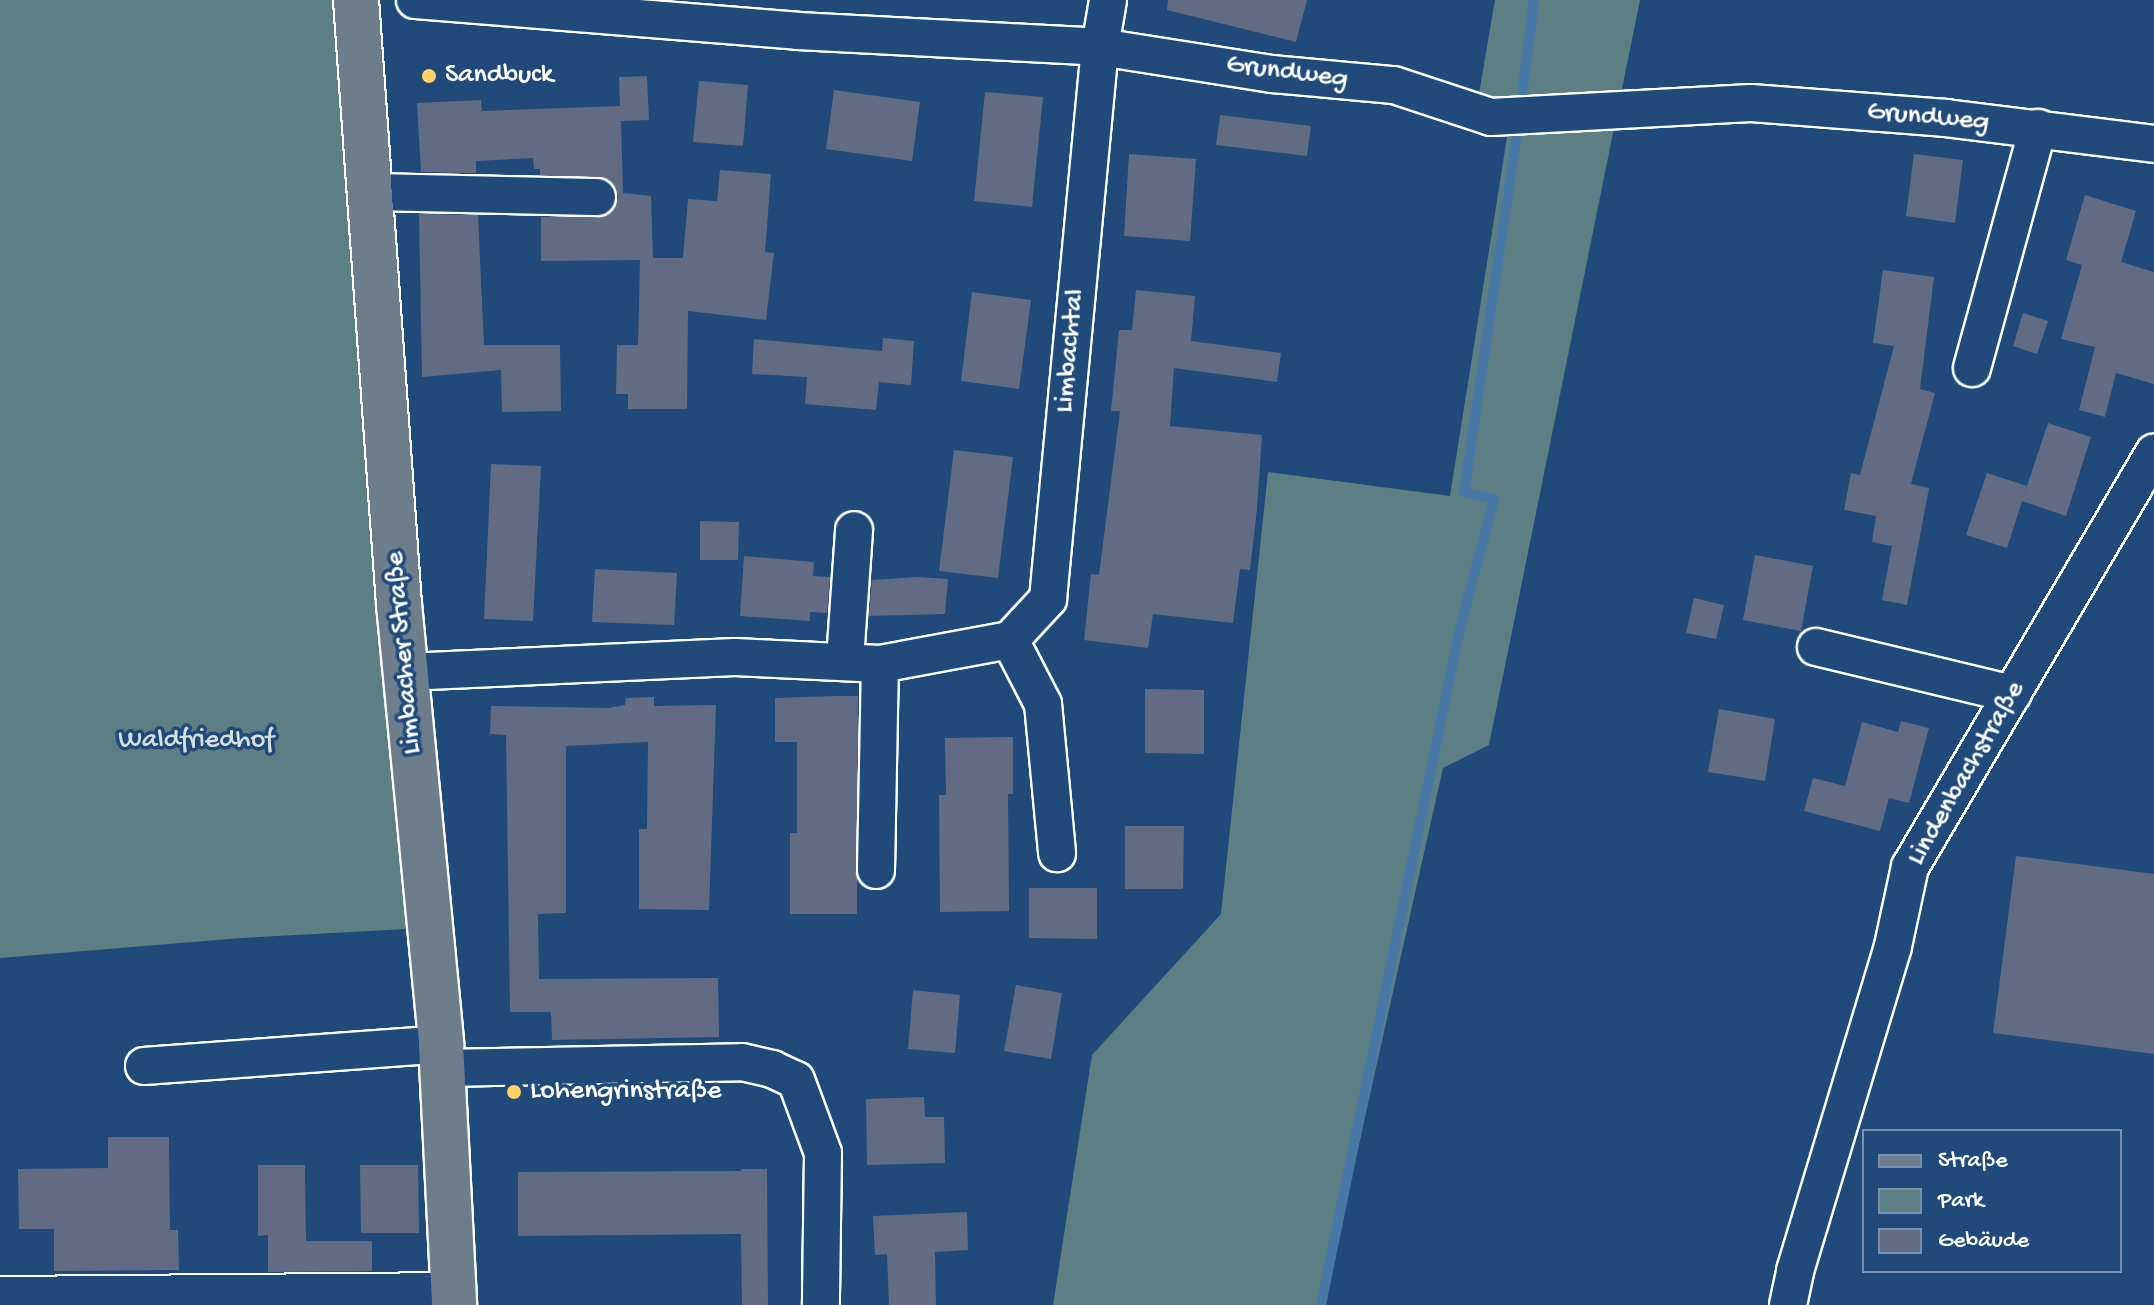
<!DOCTYPE html>
<html>
<head>
<meta charset="utf-8">
<style>
	body { margin:0 }
	#map { position:relative; width:2154px; height:1305px; overflow:hidden; background:#1f4a7a; font-family:"Gochi Hand",sans-serif }
	div>[style] { position:absolute }
	.green>* { inset:0; background:#5d7f83 }
	.stream>* { height:10px; margin:-5px; padding:0 5px; transform-origin:5px; border-radius:5px; background:#4878a5 }
	.building>* { inset:0; background:#626b84 }
	.roads { filter:drop-shadow(2px 0 #fff) drop-shadow(-2px 0 #fff) drop-shadow(0 2px #fff) drop-shadow(0 -2px #fff) }
	.minor>* { height:36px; margin:-18px; padding:0 18px; transform-origin:18px; border-radius:18px; background:#1f4a7a }
	.major>* { height:44px; margin:-22px; padding:0 22px; transform-origin:22px; border-radius:22px; background:#6c7d8b }
	.dots>* { width:22px; height:22px; translate:-50% -50%; box-sizing:border-box; border:4px solid #1f4a7a; border-radius:50% }
	span { translate:-50% -50%; white-space:nowrap; text-align:center; line-height:1.15; -webkit-text-stroke:7px #1f4a7a; paint-order:stroke }
	.street-label { font-size:28px; color:#fff }
	.poi-label { font-size:28px; color:#fff }
	.left { translate:0 -50%; text-align:left }
	.park-label { font-size:28px; color:#d6dfe0 }
	.legend { position:absolute; left:1862px; top:1129px; width:260px; height:144px; box-sizing:border-box; background:#1f4a7a; border:2px solid #7992af; margin:0; padding:10px 14px; list-style:none; font-size:24px; color:#fff }
	.legend li { display:flex; align-items:center; gap:16px; height:40px }
	.legend b { width:40px; border:2px solid #7992af }
</style>
</head>
<body>
<div id="map">
	<div class="green">
		<div style="clip-path:polygon(0 0,336px 0,406px 929px,241px 938px,0 958px)"></div>
		<div style="clip-path:polygon(1495px 0,1640px 0,1489px 745px,1443px 768px,1323px 1305px,1053px 1305px,1092px 1055px,1221px 914px,1268px 472px,1450px 496px,1508px 131px,1474px 123px)"></div>
	</div>
	<div class="stream">
		<div style="left:1521px;top:103px;width:104px;rotate:-82.8deg"></div>
		<div style="left:1321px;top:1305px;width:691px;rotate:-78.4deg"></div>
		<div style="left:1460px;top:628px;width:133px;rotate:-75.2deg"></div>
		<div style="left:1494px;top:499px;width:31px;rotate:-167deg"></div>
		<div style="left:1464px;top:492px;width:371px;rotate:-81.6deg"></div>
	</div>
	<div class="building">
		<div style="clip-path:polygon(1168px 0,1307px 0,1296px 42px,1167px 10px)"></div>
		<div style="clip-path:polygon(647px 76px,649px 120px,621px 121px,623px 193px,651px 196px,653px 258px,683px 258px,688px 199px,717px 201px,720px 170px,771px 174px,765px 252px,774px 253px,766px 320px,688px 311px,687px 409px,628px 409px,628px 394px,616px 394px,617px 345px,638px 345px,640px 260px,541px 261px,541px 217px,608px 215px,618px 198px,616px 188px,608px 180px,540px 175px,540px 169px,534px 169px,533px 158px,476px 161px,476px 173px,421px 172px,417px 103px,481px 100px,482px 111px,620px 106px,619px 77px)"></div>
		<div style="clip-path:polygon(699px 81px,748px 85px,743px 146px,693px 142px)"></div>
		<div style="clip-path:polygon(834px 90px,920px 102px,912px 161px,826px 149px)"></div>
		<div style="clip-path:polygon(985px 92px,1043px 97px,1032px 207px,974px 201px)"></div>
		<div style="clip-path:polygon(1220px 115px,1311px 126px,1307px 156px,1216px 145px)"></div>
		<div style="clip-path:polygon(1129px 154px,1196px 159px,1190px 241px,1124px 236px)"></div>
		<div style="clip-path:polygon(1914px 154px,1963px 160px,1955px 223px,1906px 216px)"></div>
		<div style="clip-path:polygon(2085px 195px,2136px 211px,2121px 262px,2154px 272px,2154px 384px,2116px 373px,2105px 417px,2079px 410px,2095px 347px,2061px 339px,2082px 265px,2066px 260px)"></div>
		<div style="clip-path:polygon(419px 214px,478px 215px,484px 345px,560px 345px,561px 411px,502px 412px,501px 370px,422px 377px)"></div>
		<div style="clip-path:polygon(1883px 270px,1934px 277px,1920px 389px,1935px 393px,1911px 484px,1929px 488px,1907px 605px,1882px 600px,1892px 546px,1872px 542px,1876px 516px,1844px 510px,1851px 473px,1860px 475px,1894px 346px,1873px 343px)"></div>
		<div style="clip-path:polygon(1136px 290px,1195px 296px,1191px 341px,1281px 353px,1277px 382px,1174px 368px,1170px 426px,1262px 435px,1257px 509px,1250px 570px,1240px 569px,1233px 623px,1153px 614px,1148px 648px,1084px 640px,1091px 574px,1099px 575px,1120px 411px,1111px 411px,1119px 330px,1132px 330px)"></div>
		<div style="clip-path:polygon(972px 292px,1031px 300px,1019px 389px,961px 381px)"></div>
		<div style="clip-path:polygon(2023px 313px,2048px 321px,2037px 354px,2013px 346px)"></div>
		<div style="clip-path:polygon(883px 338px,914px 341px,911px 385px,879px 382px,876px 410px,805px 404px,807px 377px,752px 374px,754px 339px,882px 351px)"></div>
		<div style="clip-path:polygon(2048px 423px,2091px 437px,2066px 516px,2022px 501px)"></div>
		<div style="clip-path:polygon(954px 450px,1013px 457px,998px 578px,939px 571px)"></div>
		<div style="clip-path:polygon(491px 464px,541px 466px,533px 621px,484px 619px)"></div>
		<div style="clip-path:polygon(1987px 473px,2027px 486px,2007px 548px,1966px 535px)"></div>
		<div style="clip-path:polygon(700px 521px,739px 522px,738px 560px,700px 560px)"></div>
		<div style="clip-path:polygon(1755px 555px,1813px 566px,1801px 631px,1743px 620px)"></div>
		<div style="clip-path:polygon(744px 556px,814px 562px,813px 576px,830px 577px,827px 613px,810px 612px,810px 621px,740px 616px)"></div>
		<div style="clip-path:polygon(595px 569px,677px 573px,674px 625px,592px 622px)"></div>
		<div style="clip-path:polygon(918px 577px,948px 579px,945px 614px,869px 616px,872px 580px)"></div>
		<div style="clip-path:polygon(1694px 598px,1724px 605px,1716px 639px,1686px 633px)"></div>
		<div style="clip-path:polygon(1145px 689px,1204px 690px,1204px 754px,1145px 753px)"></div>
		<div style="clip-path:polygon(836px 696px,858px 696px,857px 914px,790px 914px,790px 833px,797px 833px,797px 742px,775px 742px,775px 698px)"></div>
		<div style="clip-path:polygon(654px 697px,654px 706px,716px 705px,709px 910px,639px 909px,639px 829px,647px 829px,648px 742px,566px 746px,566px 913px,538px 914px,539px 979px,718px 978px,719px 1037px,552px 1040px,551px 1012px,510px 1012px,506px 735px,490px 734px,491px 706px,608px 708px,625px 705px,626px 698px)"></div>
		<div style="clip-path:polygon(1719px 709px,1775px 719px,1765px 781px,1708px 772px)"></div>
		<div style="clip-path:polygon(1901px 721px,1929px 728px,1909px 803px,1889px 798px,1880px 831px,1804px 811px,1813px 778px,1845px 786px,1862px 722px,1898px 732px)"></div>
		<div style="clip-path:polygon(1013px 737px,1013px 794px,1008px 794px,1009px 911px,940px 912px,939px 795px,946px 795px,945px 738px)"></div>
		<div style="clip-path:polygon(1125px 826px,1184px 826px,1183px 889px,1125px 889px)"></div>
		<div style="clip-path:polygon(2016px 856px,2154px 874px,2154px 1054px,1993px 1033px)"></div>
		<div style="clip-path:polygon(1029px 888px,1097px 888px,1097px 939px,1029px 938px)"></div>
		<div style="clip-path:polygon(1016px 985px,1062px 993px,1051px 1059px,1004px 1051px)"></div>
		<div style="clip-path:polygon(913px 990px,960px 995px,955px 1053px,908px 1049px)"></div>
		<div style="clip-path:polygon(924px 1097px,925px 1117px,944px 1117px,945px 1163px,867px 1165px,866px 1099px)"></div>
		<div style="clip-path:polygon(108px 1137px,169px 1137px,170px 1230px,178px 1230px,179px 1270px,54px 1271px,54px 1229px,19px 1229px,18px 1169px,108px 1168px)"></div>
		<div style="clip-path:polygon(258px 1165px,305px 1165px,306px 1241px,372px 1241px,372px 1271px,268px 1272px,268px 1235px,258px 1236px)"></div>
		<div style="clip-path:polygon(360px 1165px,418px 1165px,419px 1233px,361px 1233px)"></div>
		<div style="clip-path:polygon(741px 1169px,767px 1169px,768px 1305px,742px 1305px,741px 1234px,518px 1236px,518px 1172px,741px 1171px,741px 1175px)"></div>
		<div style="clip-path:polygon(967px 1212px,968px 1250px,935px 1252px,936px 1305px,889px 1305px,887px 1254px,875px 1255px,873px 1216px)"></div>
	</div>
	<div class="roads">
		<div class="minor">
			<div style="left:415px;top:0;width:384px;rotate:4.6deg"></div>
			<div style="left:798px;top:31px;width:302px;rotate:3deg"></div>
			<div style="left:1100px;top:47px;width:174px;rotate:8.9deg"></div>
			<div style="left:1272px;top:74px;width:122px;rotate:5.2deg"></div>
			<div style="left:1394px;top:85px;width:102px;rotate:18.3deg"></div>
			<div style="left:1491px;top:117px;width:260px;rotate:-3.1deg"></div>
			<div style="left:1751px;top:103px;width:196px;rotate:4.4deg"></div>
			<div style="left:1946px;top:118px;width:210px;rotate:7.1deg"></div>
			<div style="left:370px;top:192px;width:227px;rotate:1.3deg"></div>
			<div style="left:1972px;top:368px;width:249px;rotate:-74.6deg"></div>
			<div style="left:1010px;top:640px;width:72px;rotate:62.7deg"></div>
			<div style="left:1043px;top:704px;width:150px;rotate:84.6deg"></div>
			<div style="left:1816px;top:647px;width:202px;rotate:13.5deg"></div>
			<div style="left:845px;top:660px;width:130px;rotate:-86deg"></div>
			<div style="left:406px;top:672px;width:329px;rotate:-2.6deg"></div>
			<div style="left:735px;top:657px;width:145px;rotate:2.8deg"></div>
			<div style="left:880px;top:664px;width:132px;rotate:-10.5deg"></div>
			<div style="left:1010px;top:640px;width:56px;rotate:-47.2deg"></div>
			<div style="left:1048px;top:599px;width:554px;rotate:-84.62deg"></div>
			<div style="left:1100px;top:47px;width:48px;rotate:-80.3deg"></div>
			<div style="left:876px;top:870px;width:206px;rotate:-88.9deg"></div>
			<div style="left:144px;top:1066px;width:298px;rotate:-4.2deg"></div>
			<div style="left:443px;top:1068px;width:299px;rotate:-1.1deg"></div>
			<div style="left:742px;top:1062px;width:31px;rotate:13deg"></div>
			<div style="left:772px;top:1069px;width:26px;rotate:25deg"></div>
			<div style="left:796px;top:1080px;width:78px;rotate:69.7deg"></div>
			<div style="left:823px;top:1153px;width:152px;rotate:90.8deg"></div>
			<div style="left:0;top:1295px;width:454px;rotate:-0.5deg"></div>
			<div style="left:1788px;top:1305px;width:35px;rotate:-78deg"></div>
			<div style="left:1795px;top:1271px;width:339px;rotate:-73.2deg"></div>
			<div style="left:1893px;top:946px;width:81px;rotate:-77.9deg"></div>
			<div style="left:1910px;top:867px;width:481px;rotate:-59.5deg"></div>
		</div>
		<div class="major">
			<div style="left:356px;top:0;width:606px;rotate:85.93deg"></div>
			<div style="left:399px;top:604px;width:442px;rotate:84.5deg"></div>
			<div style="left:441px;top:1044px;width:261px;rotate:87.1deg"></div>
		</div>
	</div>
	<div class="dots">
		<div style="left:429px;top:76px;background:#ffd166"></div>
		<div style="left:514px;top:1092px;background:#ffd166"></div>
	</div>
	<div class="street-label">
		<span style="left:1287px;top:73px;rotate:7deg">Grundweg</span>
		<span style="left:1928px;top:118px;rotate:5deg">Grundweg</span>
		<span style="left:1071px;top:351px;rotate:-85deg">Limbachtal</span>
		<span style="left:405px;top:653px;rotate:-95deg">Limbacher Straße</span>
		<span style="left:1967px;top:774px;rotate:-60deg">Lindenbachstraße</span>
	</div>
	<div class="poi-label">
		<span class="left" style="left:445px;top:76px">Sandbuck</span>
		<span class="left" style="left:530px;top:1092px">Lohengrinstraße</span>
	</div>
	<div class="park-label">
		<span style="left:196px;top:741px">Waldfriedhof</span>
	</div>
	<ul class="legend">
	<li><b style="height:10px;background:#6c7d8b"></b>Straße</li>
	<li><b style="height:22px;background:#5d7f83"></b>Park</li>
	<li><b style="height:22px;background:#626b84"></b>Gebäude</li>
	</ul>
</div>
</body>
</html>
